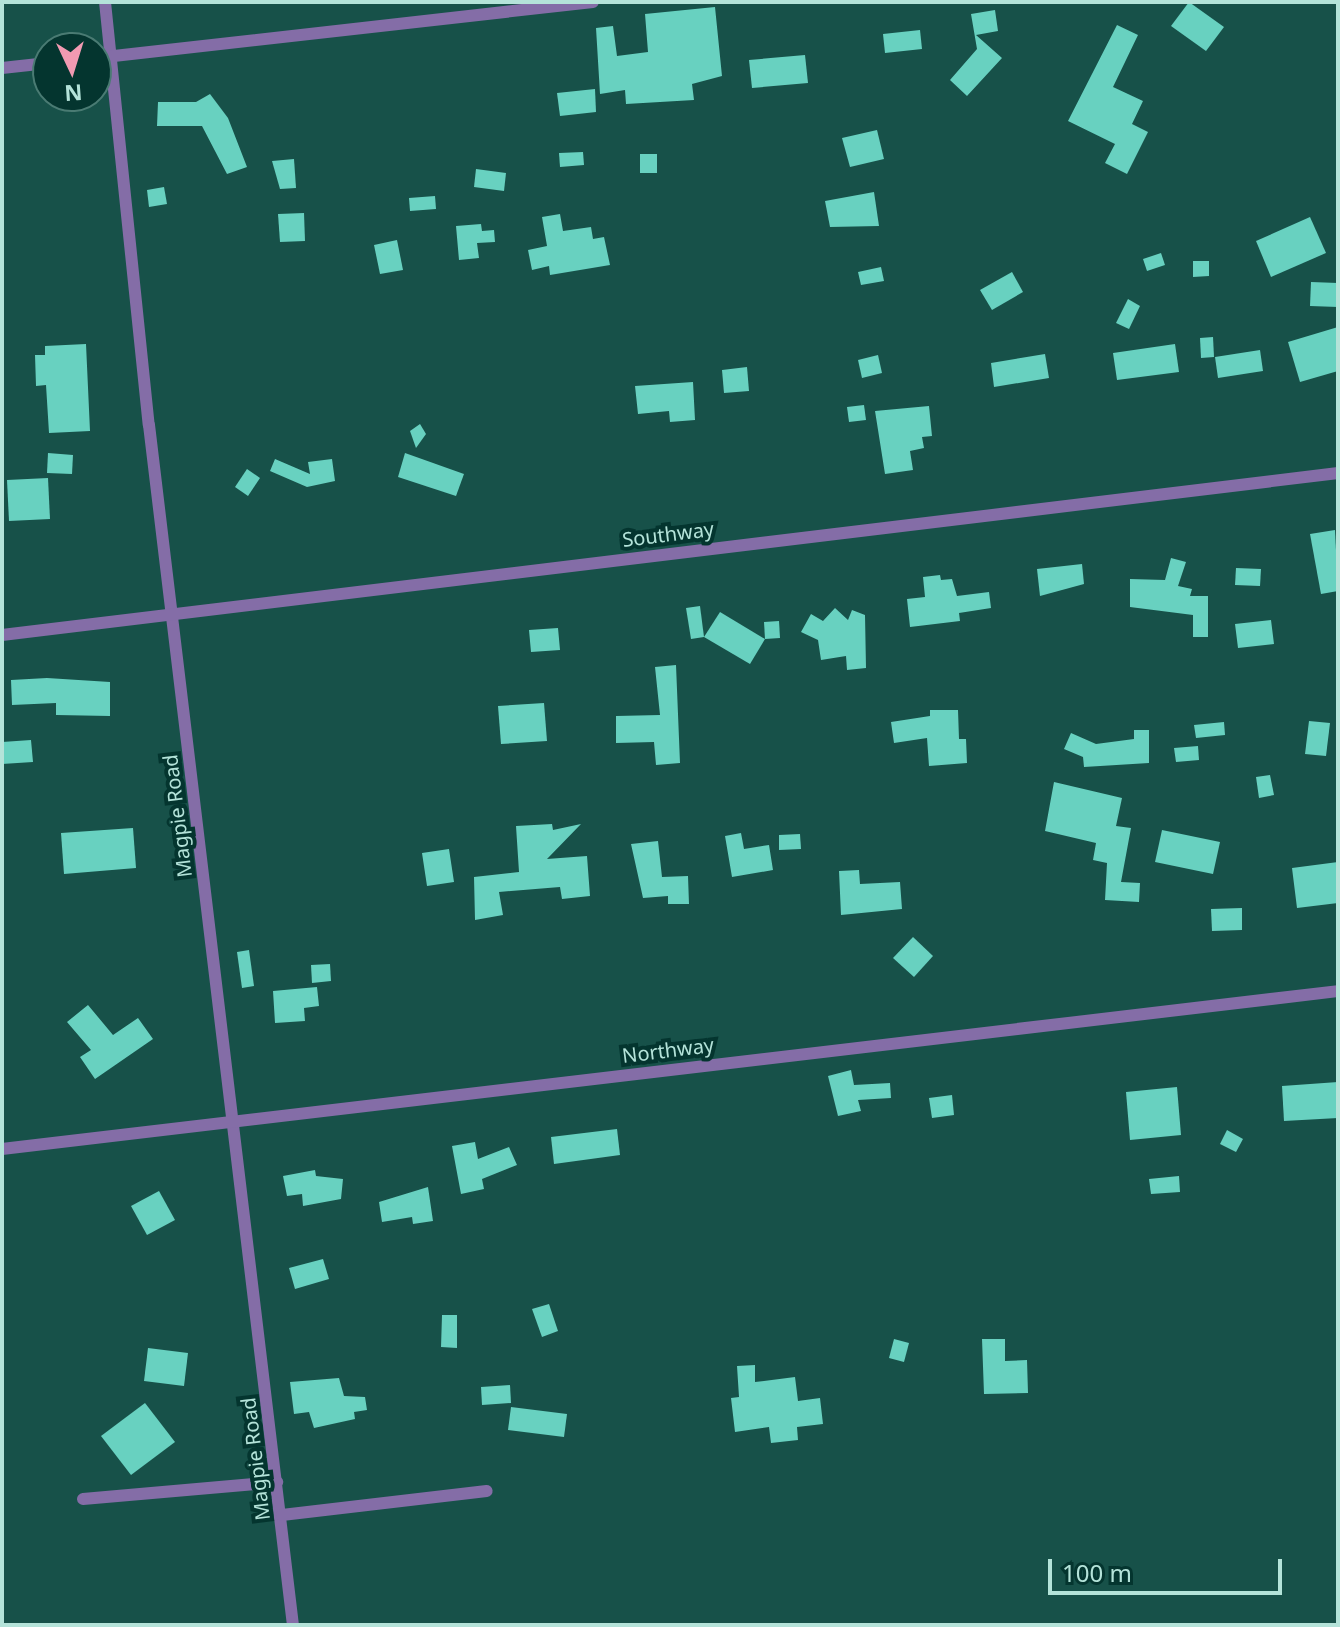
<!DOCTYPE html>
<html>
<head>
<meta charset="utf-8">
<style>
	body { margin:0 }
	#map { position:relative; width:1340px; height:1627px; overflow:hidden; background:#175149; font-family:"Noto Sans",sans-serif }
	div>[style] { position:absolute }
	.building>* { inset:0; background:#68d1c0 }
	.street>* { height:12px; margin:-6px; padding:0 6px; transform-origin:6px; border-radius:6px; background:#846da7 }
	span { translate:-50% -50%; white-space:nowrap; text-align:center; line-height:1.15; -webkit-text-stroke:8px #04352f; paint-order:stroke }
	.street-label { font-size:20px; color:#b4e3d9 }
	.frame { position:absolute; inset:0; border:4px solid #b4e3d9; pointer-events:none }
	.north { position:absolute; left:32px; top:32px; width:80px; height:80px; box-sizing:border-box; background:#04352f; border:2px solid #4a7b73; border-radius:50%; rotate:176deg; font-size:22px; font-weight:700; line-height:32px; text-align:center; color:#b4e3d9 }
	.north::after { content:''; display:block; margin:auto; width:28px; height:36px; background:#f19ab2; clip-path:polygon(50% 0,100% 100%,50% 72%,0 100%) }
	.scale { position:absolute; left:1048px; top:1559px; width:234px; height:36px; box-sizing:border-box; border:4px solid #b4e3d9; border-top:0; padding-left:10px; font-size:24px; line-height:28px; white-space:nowrap; color:#b4e3d9; -webkit-text-stroke:6px #04352f; paint-order:stroke }
</style>
</head>
<body>
<div id="map">
	<div class="building">
		<div style="clip-path:polygon(1189px 2px,1224px 27px,1206px 51px,1171px 26px)"></div>
		<div style="clip-path:polygon(715px 7px,722px 76px,692px 84px,694px 100px,626px 104px,625px 90px,600px 94px,596px 28px,613px 26px,617px 56px,648px 52px,645px 14px)"></div>
		<div style="clip-path:polygon(995px 10px,998px 31px,976px 35px,1002px 58px,967px 96px,950px 80px,977px 49px,971px 14px)"></div>
		<div style="clip-path:polygon(1117px 25px,1138px 35px,1113px 87px,1143px 101px,1132px 124px,1148px 132px,1127px 174px,1105px 163px,1115px 144px,1068px 121px)"></div>
		<div style="clip-path:polygon(920px 30px,922px 49px,885px 53px,883px 34px)"></div>
		<div style="clip-path:polygon(805px 55px,808px 83px,752px 88px,749px 60px)"></div>
		<div style="clip-path:polygon(595px 89px,596px 112px,560px 116px,557px 93px)"></div>
		<div style="clip-path:polygon(210px 94px,228px 118px,247px 167px,227px 174px,202px 126px,157px 126px,158px 102px,196px 102px)"></div>
		<div style="clip-path:polygon(877px 130px,884px 159px,850px 167px,842px 138px)"></div>
		<div style="clip-path:polygon(583px 152px,584px 165px,560px 167px,559px 153px)"></div>
		<div style="clip-path:polygon(640px 154px,657px 154px,657px 173px,640px 173px)"></div>
		<div style="clip-path:polygon(294px 159px,296px 188px,280px 189px,272px 161px)"></div>
		<div style="clip-path:polygon(476px 169px,506px 173px,504px 191px,474px 187px)"></div>
		<div style="clip-path:polygon(164px 187px,167px 204px,149px 207px,147px 190px)"></div>
		<div style="clip-path:polygon(874px 192px,879px 226px,830px 227px,825px 201px)"></div>
		<div style="clip-path:polygon(435px 196px,436px 209px,410px 211px,409px 198px)"></div>
		<div style="clip-path:polygon(304px 213px,305px 241px,280px 242px,278px 214px)"></div>
		<div style="clip-path:polygon(560px 214px,563px 231px,591px 227px,593px 239px,604px 237px,610px 265px,550px 275px,549px 266px,532px 270px,528px 250px,547px 246px,542px 217px)"></div>
		<div style="clip-path:polygon(1310px 217px,1326px 253px,1271px 277px,1256px 241px)"></div>
		<div style="clip-path:polygon(481px 224px,482px 231px,494px 230px,495px 242px,477px 243px,479px 258px,459px 260px,456px 226px)"></div>
		<div style="clip-path:polygon(397px 240px,403px 270px,380px 274px,374px 245px)"></div>
		<div style="clip-path:polygon(1161px 253px,1165px 265px,1147px 271px,1143px 259px)"></div>
		<div style="clip-path:polygon(1193px 261px,1209px 261px,1209px 276px,1193px 277px)"></div>
		<div style="clip-path:polygon(881px 267px,884px 281px,861px 285px,858px 272px)"></div>
		<div style="clip-path:polygon(1012px 272px,1023px 292px,992px 310px,980px 290px)"></div>
		<div style="clip-path:polygon(1311px 282px,1338px 283px,1338px 307px,1310px 306px)"></div>
		<div style="clip-path:polygon(1128px 299px,1140px 306px,1129px 329px,1116px 323px)"></div>
		<div style="clip-path:polygon(1338px 327px,1338px 371px,1300px 382px,1288px 342px)"></div>
		<div style="clip-path:polygon(1213px 337px,1214px 357px,1201px 358px,1200px 338px)"></div>
		<div style="clip-path:polygon(86px 344px,90px 431px,49px 433px,46px 385px,36px 386px,35px 355px,45px 355px,45px 346px)"></div>
		<div style="clip-path:polygon(1175px 344px,1179px 372px,1117px 380px,1113px 353px)"></div>
		<div style="clip-path:polygon(1260px 350px,1263px 371px,1218px 378px,1215px 357px)"></div>
		<div style="clip-path:polygon(1045px 354px,1049px 378px,994px 387px,991px 363px)"></div>
		<div style="clip-path:polygon(878px 355px,882px 373px,862px 378px,858px 360px)"></div>
		<div style="clip-path:polygon(747px 367px,749px 391px,724px 393px,722px 370px)"></div>
		<div style="clip-path:polygon(693px 382px,695px 420px,670px 422px,669px 411px,638px 414px,635px 386px)"></div>
		<div style="clip-path:polygon(864px 405px,866px 420px,849px 422px,847px 407px)"></div>
		<div style="clip-path:polygon(929px 406px,932px 436px,922px 437px,924px 448px,910px 451px,913px 470px,885px 474px,875px 411px)"></div>
		<div style="clip-path:polygon(420px 424px,426px 434px,416px 448px,410px 431px)"></div>
		<div style="clip-path:polygon(48px 453px,73px 455px,72px 474px,47px 473px)"></div>
		<div style="clip-path:polygon(405px 453px,464px 474px,456px 496px,398px 477px)"></div>
		<div style="clip-path:polygon(275px 459px,310px 474px,308px 462px,332px 459px,335px 481px,307px 487px,270px 471px)"></div>
		<div style="clip-path:polygon(247px 469px,260px 478px,248px 496px,235px 487px)"></div>
		<div style="clip-path:polygon(48px 478px,50px 519px,9px 521px,7px 480px)"></div>
		<div style="clip-path:polygon(1335px 530px,1338px 591px,1321px 594px,1310px 534px)"></div>
		<div style="clip-path:polygon(1171px 558px,1186px 562px,1178px 586px,1192px 589px,1190px 596px,1208px 596px,1208px 637px,1193px 637px,1193px 615px,1130px 607px,1130px 579px,1165px 580px)"></div>
		<div style="clip-path:polygon(1082px 564px,1084px 584px,1040px 596px,1037px 569px)"></div>
		<div style="clip-path:polygon(1236px 568px,1261px 569px,1260px 586px,1235px 585px)"></div>
		<div style="clip-path:polygon(940px 575px,941px 580px,952px 579px,957px 596px,989px 592px,991px 608px,959px 613px,960px 621px,910px 627px,907px 599px,925px 597px,923px 577px)"></div>
		<div style="clip-path:polygon(700px 606px,704px 637px,691px 639px,686px 608px)"></div>
		<div style="clip-path:polygon(835px 608px,848px 620px,852px 610px,865px 615px,866px 668px,847px 670px,846px 656px,821px 660px,818px 640px,801px 632px,811px 614px,823px 621px)"></div>
		<div style="clip-path:polygon(720px 612px,765px 639px,750px 664px,704px 637px)"></div>
		<div style="clip-path:polygon(1271px 620px,1274px 644px,1238px 648px,1235px 624px)"></div>
		<div style="clip-path:polygon(779px 621px,780px 638px,765px 639px,764px 622px)"></div>
		<div style="clip-path:polygon(558px 628px,560px 650px,531px 652px,529px 630px)"></div>
		<div style="clip-path:polygon(676px 665px,680px 763px,656px 765px,654px 742px,616px 743px,616px 716px,660px 715px,655px 667px)"></div>
		<div style="clip-path:polygon(47px 678px,110px 682px,110px 716px,56px 715px,56px 703px,12px 705px,11px 680px)"></div>
		<div style="clip-path:polygon(544px 703px,547px 741px,501px 744px,498px 706px)"></div>
		<div style="clip-path:polygon(930px 710px,958px 710px,959px 739px,966px 739px,967px 763px,929px 766px,927px 738px,894px 743px,891px 722px,930px 716px)"></div>
		<div style="clip-path:polygon(1309px 721px,1330px 723px,1326px 756px,1305px 754px)"></div>
		<div style="clip-path:polygon(1224px 722px,1225px 735px,1196px 738px,1194px 725px)"></div>
		<div style="clip-path:polygon(1134px 730px,1149px 730px,1149px 763px,1084px 767px,1083px 757px,1064px 749px,1071px 733px,1096px 744px,1134px 739px)"></div>
		<div style="clip-path:polygon(31px 740px,33px 762px,2px 764px,2px 742px)"></div>
		<div style="clip-path:polygon(1198px 746px,1199px 760px,1176px 762px,1174px 748px)"></div>
		<div style="clip-path:polygon(1270px 775px,1274px 795px,1259px 798px,1256px 777px)"></div>
		<div style="clip-path:polygon(1054px 782px,1122px 798px,1116px 826px,1131px 828px,1121px 882px,1140px 883px,1139px 902px,1105px 900px,1107px 863px,1093px 860px,1096px 843px,1045px 831px)"></div>
		<div style="clip-path:polygon(552px 824px,553px 830px,581px 824px,547px 859px,587px 856px,590px 896px,562px 899px,560px 887px,499px 892px,503px 915px,475px 920px,474px 877px,519px 872px,516px 826px)"></div>
		<div style="clip-path:polygon(133px 828px,136px 868px,64px 874px,61px 833px)"></div>
		<div style="clip-path:polygon(1162px 830px,1220px 842px,1213px 874px,1155px 862px)"></div>
		<div style="clip-path:polygon(741px 833px,744px 849px,769px 845px,773px 870px,732px 877px,725px 836px)"></div>
		<div style="clip-path:polygon(800px 834px,801px 849px,779px 850px,779px 835px)"></div>
		<div style="clip-path:polygon(658px 841px,662px 877px,688px 876px,689px 904px,668px 904px,668px 896px,643px 898px,631px 844px)"></div>
		<div style="clip-path:polygon(449px 849px,454px 882px,427px 886px,422px 853px)"></div>
		<div style="clip-path:polygon(1338px 862px,1338px 903px,1297px 908px,1292px 868px)"></div>
		<div style="clip-path:polygon(859px 870px,860px 884px,900px 882px,902px 909px,841px 915px,839px 871px)"></div>
		<div style="clip-path:polygon(1242px 908px,1242px 930px,1212px 931px,1211px 909px)"></div>
		<div style="clip-path:polygon(913px 937px,933px 956px,914px 977px,893px 958px)"></div>
		<div style="clip-path:polygon(249px 950px,254px 986px,242px 988px,237px 952px)"></div>
		<div style="clip-path:polygon(330px 964px,331px 981px,312px 983px,311px 965px)"></div>
		<div style="clip-path:polygon(317px 987px,319px 1006px,304px 1008px,305px 1021px,275px 1023px,273px 991px)"></div>
		<div style="clip-path:polygon(88px 1005px,113px 1035px,138px 1018px,153px 1039px,95px 1079px,80px 1057px,91px 1050px,67px 1022px)"></div>
		<div style="clip-path:polygon(851px 1070px,854px 1085px,890px 1083px,891px 1098px,858px 1100px,861px 1111px,838px 1116px,828px 1076px)"></div>
		<div style="clip-path:polygon(1338px 1082px,1338px 1118px,1284px 1121px,1282px 1086px)"></div>
		<div style="clip-path:polygon(1177px 1087px,1181px 1135px,1130px 1140px,1126px 1092px)"></div>
		<div style="clip-path:polygon(952px 1095px,954px 1115px,932px 1118px,929px 1098px)"></div>
		<div style="clip-path:polygon(617px 1129px,620px 1155px,554px 1164px,551px 1137px)"></div>
		<div style="clip-path:polygon(1227px 1130px,1243px 1139px,1236px 1152px,1220px 1144px)"></div>
		<div style="clip-path:polygon(475px 1142px,478px 1159px,509px 1147px,517px 1165px,482px 1179px,484px 1189px,461px 1194px,452px 1146px)"></div>
		<div style="clip-path:polygon(315px 1170px,316px 1176px,343px 1179px,341px 1199px,303px 1206px,302px 1194px,287px 1196px,283px 1176px)"></div>
		<div style="clip-path:polygon(1179px 1176px,1180px 1192px,1151px 1194px,1149px 1179px)"></div>
		<div style="clip-path:polygon(428px 1187px,433px 1221px,413px 1224px,412px 1217px,382px 1222px,379px 1202px)"></div>
		<div style="clip-path:polygon(159px 1191px,175px 1220px,147px 1235px,131px 1206px)"></div>
		<div style="clip-path:polygon(323px 1259px,329px 1279px,295px 1289px,289px 1268px)"></div>
		<div style="clip-path:polygon(549px 1304px,558px 1331px,542px 1337px,532px 1309px)"></div>
		<div style="clip-path:polygon(442px 1315px,457px 1315px,457px 1348px,441px 1347px)"></div>
		<div style="clip-path:polygon(894px 1339px,909px 1343px,904px 1362px,889px 1358px)"></div>
		<div style="clip-path:polygon(982px 1339px,1005px 1339px,1005px 1361px,1027px 1360px,1028px 1393px,984px 1394px)"></div>
		<div style="clip-path:polygon(148px 1348px,188px 1353px,184px 1386px,144px 1381px)"></div>
		<div style="clip-path:polygon(755px 1365px,755px 1382px,795px 1377px,798px 1401px,820px 1398px,823px 1424px,797px 1427px,798px 1440px,771px 1443px,769px 1427px,735px 1432px,731px 1398px,739px 1397px,737px 1366px)"></div>
		<div style="clip-path:polygon(339px 1378px,344px 1396px,365px 1397px,367px 1410px,354px 1412px,355px 1419px,314px 1428px,309px 1412px,294px 1414px,290px 1382px)"></div>
		<div style="clip-path:polygon(510px 1385px,511px 1403px,482px 1405px,481px 1387px)"></div>
		<div style="clip-path:polygon(145px 1403px,175px 1442px,131px 1475px,101px 1436px)"></div>
		<div style="clip-path:polygon(511px 1407px,567px 1414px,564px 1437px,508px 1430px)"></div>
	</div>
	<div class="street">
		<div style="left:105px;top:2px;width:425px;rotate:84.1deg"></div>
		<div style="left:149px;top:425px;width:1209px;rotate:83.16deg"></div>
		<div style="left:96px;top:58px;width:500px;rotate:-6.43deg"></div>
		<div style="left:2px;top:68px;width:46px;rotate:-6.2deg"></div>
		<div style="left:2px;top:635px;width:1346px;rotate:-6.91deg"></div>
		<div style="left:2px;top:1149px;width:1345px;rotate:-6.74deg"></div>
		<div style="left:83px;top:1499px;width:195px;rotate:-5deg"></div>
		<div style="left:282px;top:1515px;width:206px;rotate:-6.7deg"></div>
	</div>
	<div class="street-label">
		<span style="left:668px;top:534px;rotate:-7deg">Southway</span>
		<span style="left:177px;top:816px;rotate:-97deg">Magpie Road</span>
		<span style="left:668px;top:1050px;rotate:-7deg">Northway</span>
		<span style="left:255px;top:1459px;rotate:-97deg">Magpie Road</span>
	</div>
	<div class="frame"></div>
	<div class="north">N</div>
	<div class="scale">100 m</div>
</div>
</body>
</html>
